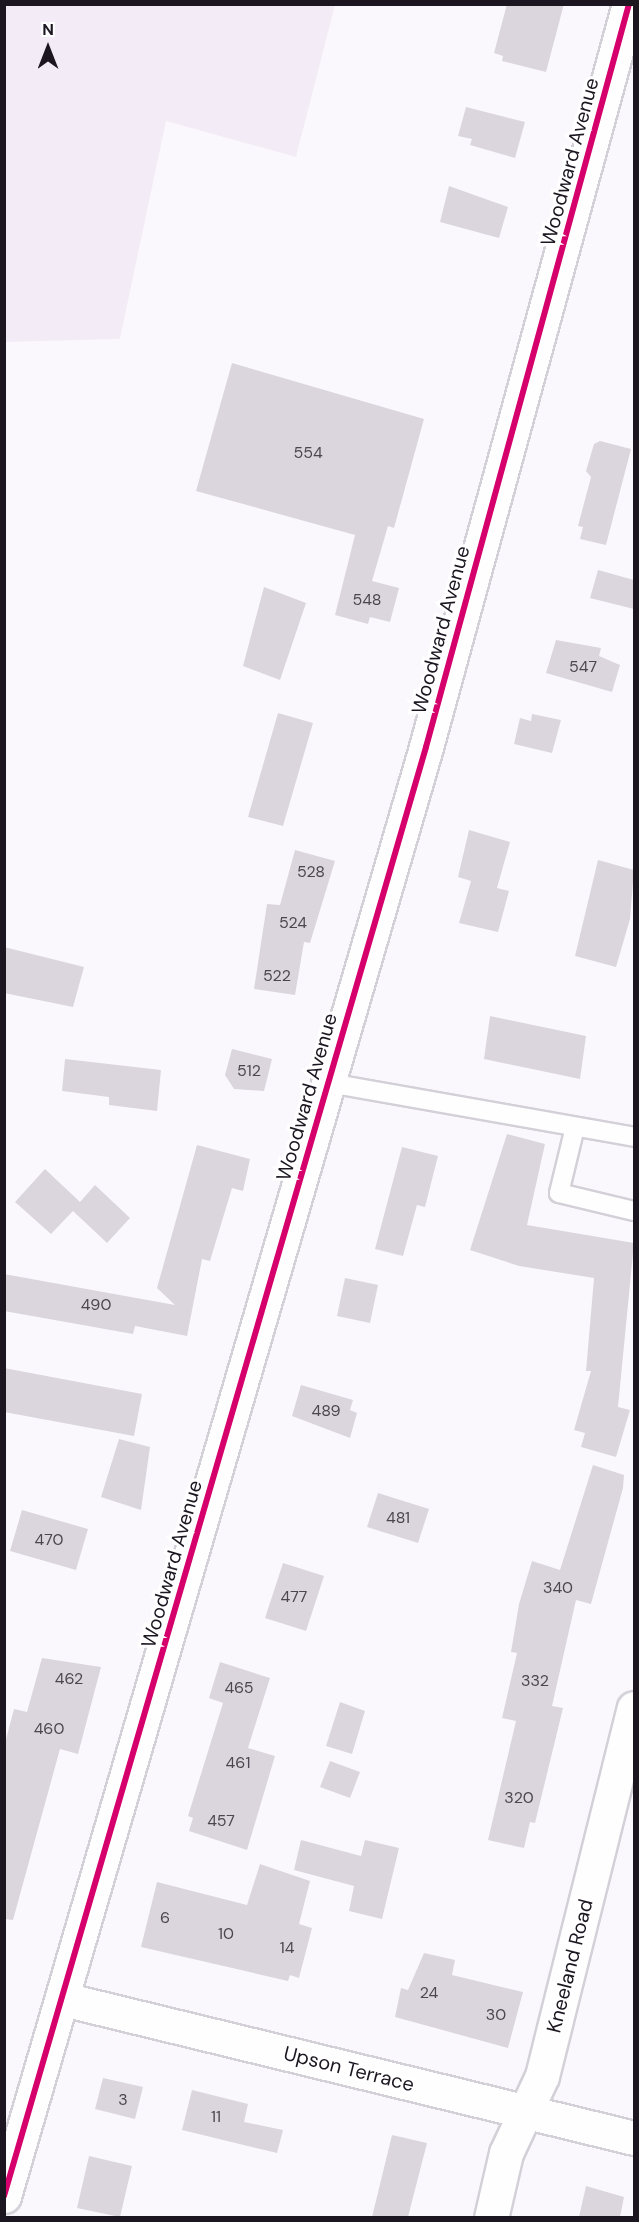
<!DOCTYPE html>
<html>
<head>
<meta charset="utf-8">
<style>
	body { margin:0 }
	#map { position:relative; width:639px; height:2222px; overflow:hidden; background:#fbf8fd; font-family:"DM Sans",sans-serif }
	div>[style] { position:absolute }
	.built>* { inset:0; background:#f3ecf7 }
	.building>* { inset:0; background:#dbd6de }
	.roads { filter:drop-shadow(2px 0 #d4d0d8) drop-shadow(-2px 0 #d4d0d8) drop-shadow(0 2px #d4d0d8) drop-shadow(0 -2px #d4d0d8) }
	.service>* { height:18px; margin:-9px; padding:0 9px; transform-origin:9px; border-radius:9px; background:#fefeff }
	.minor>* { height:33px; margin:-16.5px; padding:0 16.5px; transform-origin:16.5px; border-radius:16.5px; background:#fefeff }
	.cycleway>* { height:6px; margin:-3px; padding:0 3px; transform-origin:3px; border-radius:3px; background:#d6006c }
	span { translate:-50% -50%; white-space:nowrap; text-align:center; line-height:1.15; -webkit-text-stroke:6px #fff; paint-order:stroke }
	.number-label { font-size:16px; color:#4c4650 }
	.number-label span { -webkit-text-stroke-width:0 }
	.street-label { font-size:20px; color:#1c1621 }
	.frame { position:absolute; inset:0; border:6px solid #1c1621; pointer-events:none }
	.north { position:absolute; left:18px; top:18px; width:60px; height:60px; -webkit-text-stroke:4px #fff; paint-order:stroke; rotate:0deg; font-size:16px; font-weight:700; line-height:24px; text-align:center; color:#1c1621 }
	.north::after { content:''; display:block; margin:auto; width:21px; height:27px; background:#1c1621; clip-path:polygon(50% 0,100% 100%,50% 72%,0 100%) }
</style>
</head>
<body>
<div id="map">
	<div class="built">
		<div style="clip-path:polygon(4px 5px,335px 5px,296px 157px,166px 121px,120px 339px,5px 342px)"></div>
	</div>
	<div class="building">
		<div style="clip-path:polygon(507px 4px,564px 4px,546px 72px,502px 61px,503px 56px,494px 53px)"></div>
		<div style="clip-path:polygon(466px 107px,525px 122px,515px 158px,470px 145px,472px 139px,458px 136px)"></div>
		<div style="clip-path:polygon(449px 186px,508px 207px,499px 238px,440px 222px)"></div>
		<div style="clip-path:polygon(232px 363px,424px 419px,394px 528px,388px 526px,372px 581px,399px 588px,390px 622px,370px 617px,368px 624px,335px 615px,355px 535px,196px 491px)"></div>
		<div style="clip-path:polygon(600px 441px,631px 449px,606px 545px,580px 539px,583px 527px,578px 526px,591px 477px,586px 471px,594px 444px)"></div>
		<div style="clip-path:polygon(598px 570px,634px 580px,634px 609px,590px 598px)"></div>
		<div style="clip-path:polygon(264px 587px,306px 603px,280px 680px,243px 666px)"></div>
		<div style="clip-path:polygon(556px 640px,601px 648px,599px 656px,620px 665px,612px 692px,546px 673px)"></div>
		<div style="clip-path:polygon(278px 713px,313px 723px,283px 826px,248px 817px)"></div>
		<div style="clip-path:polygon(532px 714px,561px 720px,552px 753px,514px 744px,520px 718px,531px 721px)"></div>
		<div style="clip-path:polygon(469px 830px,510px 842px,497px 888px,509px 891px,498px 932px,459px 923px,471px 881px,458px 877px)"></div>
		<div style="clip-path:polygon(295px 850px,335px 861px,310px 943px,304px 942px,295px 995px,254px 989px,267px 904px,280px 905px)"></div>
		<div style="clip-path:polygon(598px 860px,634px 870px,630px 919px,616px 967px,575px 956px)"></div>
		<div style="clip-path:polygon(4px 947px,84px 967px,73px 1007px,4px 993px)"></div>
		<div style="clip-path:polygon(490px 1016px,586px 1036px,580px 1079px,484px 1059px)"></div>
		<div style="clip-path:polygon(232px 1049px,272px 1059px,264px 1091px,234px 1089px,225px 1075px)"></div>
		<div style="clip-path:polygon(65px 1059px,161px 1070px,157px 1111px,109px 1105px,109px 1097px,62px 1091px)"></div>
		<div style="clip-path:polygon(507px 1134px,545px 1144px,527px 1225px,634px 1243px,618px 1407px,630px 1410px,616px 1457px,581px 1447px,585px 1433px,574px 1430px,591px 1371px,586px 1371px,594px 1278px,519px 1266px,470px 1250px)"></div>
		<div style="clip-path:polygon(197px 1145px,250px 1159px,243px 1191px,232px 1188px,210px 1261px,202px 1259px,187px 1336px,135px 1326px,133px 1334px,4px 1311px,4px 1274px,175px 1305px,157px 1288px)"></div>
		<div style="clip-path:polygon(402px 1147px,438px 1156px,425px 1207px,417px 1205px,403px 1256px,375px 1249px)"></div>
		<div style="clip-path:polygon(45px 1169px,80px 1202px,95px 1185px,130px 1218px,107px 1243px,73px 1211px,51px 1234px,15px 1202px)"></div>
		<div style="clip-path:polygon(345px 1278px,378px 1285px,370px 1323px,337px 1316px)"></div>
		<div style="clip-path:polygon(4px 1368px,142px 1394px,134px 1436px,4px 1412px)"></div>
		<div style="clip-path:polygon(301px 1385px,353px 1400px,350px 1410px,357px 1413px,350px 1438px,292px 1416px)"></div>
		<div style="clip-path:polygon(119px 1439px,150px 1447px,141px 1510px,101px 1497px)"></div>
		<div style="clip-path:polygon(593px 1465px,624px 1475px,623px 1488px,591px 1604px,576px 1600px,552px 1706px,563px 1708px,535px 1823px,530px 1822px,524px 1848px,488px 1840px,516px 1721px,502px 1718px,517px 1653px,511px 1652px,519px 1604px,532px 1561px,560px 1570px)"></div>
		<div style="clip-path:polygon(378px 1493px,429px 1509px,418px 1543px,367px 1527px)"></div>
		<div style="clip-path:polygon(22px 1510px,88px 1529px,76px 1570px,10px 1551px)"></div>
		<div style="clip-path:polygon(283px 1563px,324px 1576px,306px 1631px,265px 1618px)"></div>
		<div style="clip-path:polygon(42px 1658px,101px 1667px,78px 1754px,60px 1749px,13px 1920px,4px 1919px,4px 1747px,14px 1709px,27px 1712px)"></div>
		<div style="clip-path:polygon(220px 1662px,270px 1678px,248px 1748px,275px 1756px,247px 1850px,189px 1831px,193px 1818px,188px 1816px,223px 1703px,209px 1698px)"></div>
		<div style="clip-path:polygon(340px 1702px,365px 1711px,352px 1754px,326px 1746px)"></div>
		<div style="clip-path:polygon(330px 1761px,360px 1772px,350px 1798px,320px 1787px)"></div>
		<div style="clip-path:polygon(301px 1840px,361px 1856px,365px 1840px,399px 1848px,382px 1919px,349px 1911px,354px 1886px,294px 1870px)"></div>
		<div style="clip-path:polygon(260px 1864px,310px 1881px,299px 1924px,312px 1928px,299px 1978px,290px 1975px,288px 1981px,141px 1947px,157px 1882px,247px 1905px)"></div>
		<div style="clip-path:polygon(424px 1953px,455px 1960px,452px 1975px,523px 1992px,508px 2048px,395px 2017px,401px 1988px,408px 1990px)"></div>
		<div style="clip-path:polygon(103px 2078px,143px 2087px,135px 2119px,95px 2109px)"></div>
		<div style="clip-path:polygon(192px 2090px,248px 2104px,244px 2122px,283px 2130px,277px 2153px,182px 2130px)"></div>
		<div style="clip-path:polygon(392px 2135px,427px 2143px,408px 2217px,372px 2217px)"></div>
		<div style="clip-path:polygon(89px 2156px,132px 2166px,120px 2217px,77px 2208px)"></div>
		<div style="clip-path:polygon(586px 2186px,624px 2197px,620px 2217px,579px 2217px)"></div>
	</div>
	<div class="roads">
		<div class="service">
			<div style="left:329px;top:1083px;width:310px;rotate:10deg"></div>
			<div style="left:575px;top:1127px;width:68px;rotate:103.6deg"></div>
			<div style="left:559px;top:1193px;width:77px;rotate:13.5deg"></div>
		</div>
		<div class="minor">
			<div style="left:63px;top:1999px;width:588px;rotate:13.68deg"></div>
			<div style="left:4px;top:2196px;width:1509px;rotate:-73.76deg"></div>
			<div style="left:426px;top:747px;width:770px;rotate:-74.72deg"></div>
			<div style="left:491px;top:2218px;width:67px;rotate:-77deg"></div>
			<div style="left:506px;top:2153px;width:85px;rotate:-64.9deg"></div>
			<div style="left:542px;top:2076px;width:379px;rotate:-76deg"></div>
		</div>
	</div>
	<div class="cycleway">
		<div style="left:4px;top:2196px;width:1509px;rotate:-73.76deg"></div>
		<div style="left:426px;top:747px;width:770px;rotate:-74.72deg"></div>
	</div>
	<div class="number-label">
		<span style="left:308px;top:453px">554</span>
		<span style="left:367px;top:600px">548</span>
		<span style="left:583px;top:667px">547</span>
		<span style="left:311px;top:872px">528</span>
		<span style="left:293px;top:923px">524</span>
		<span style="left:277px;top:976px">522</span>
		<span style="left:249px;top:1071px">512</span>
		<span style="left:96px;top:1305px">490</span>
		<span style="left:326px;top:1411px">489</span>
		<span style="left:398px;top:1518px">481</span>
		<span style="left:49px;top:1540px">470</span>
		<span style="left:558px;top:1588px">340</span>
		<span style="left:294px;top:1597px">477</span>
		<span style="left:69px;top:1679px">462</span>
		<span style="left:535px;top:1681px">332</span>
		<span style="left:239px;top:1688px">465</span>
		<span style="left:49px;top:1729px">460</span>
		<span style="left:238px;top:1763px">461</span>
		<span style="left:519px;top:1798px">320</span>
		<span style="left:221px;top:1821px">457</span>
		<span style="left:165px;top:1918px">6</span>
		<span style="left:226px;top:1934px">10</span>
		<span style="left:287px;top:1948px">14</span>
		<span style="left:429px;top:1993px">24</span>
		<span style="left:496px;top:2015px">30</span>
		<span style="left:123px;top:2100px">3</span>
		<span style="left:216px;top:2117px">11</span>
	</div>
	<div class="street-label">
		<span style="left:570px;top:162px;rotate:-75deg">Woodward Avenue</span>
		<span style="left:441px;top:630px;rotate:-75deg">Woodward Avenue</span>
		<span style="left:307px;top:1097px;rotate:-74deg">Woodward Avenue</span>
		<span style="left:172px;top:1564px;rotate:-74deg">Woodward Avenue</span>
		<span style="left:570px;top:1966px;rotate:-76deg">Kneeland Road</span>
		<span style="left:349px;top:2069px;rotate:14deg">Upson Terrace</span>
	</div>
	<div class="frame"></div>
	<div class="north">N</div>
</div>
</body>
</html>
